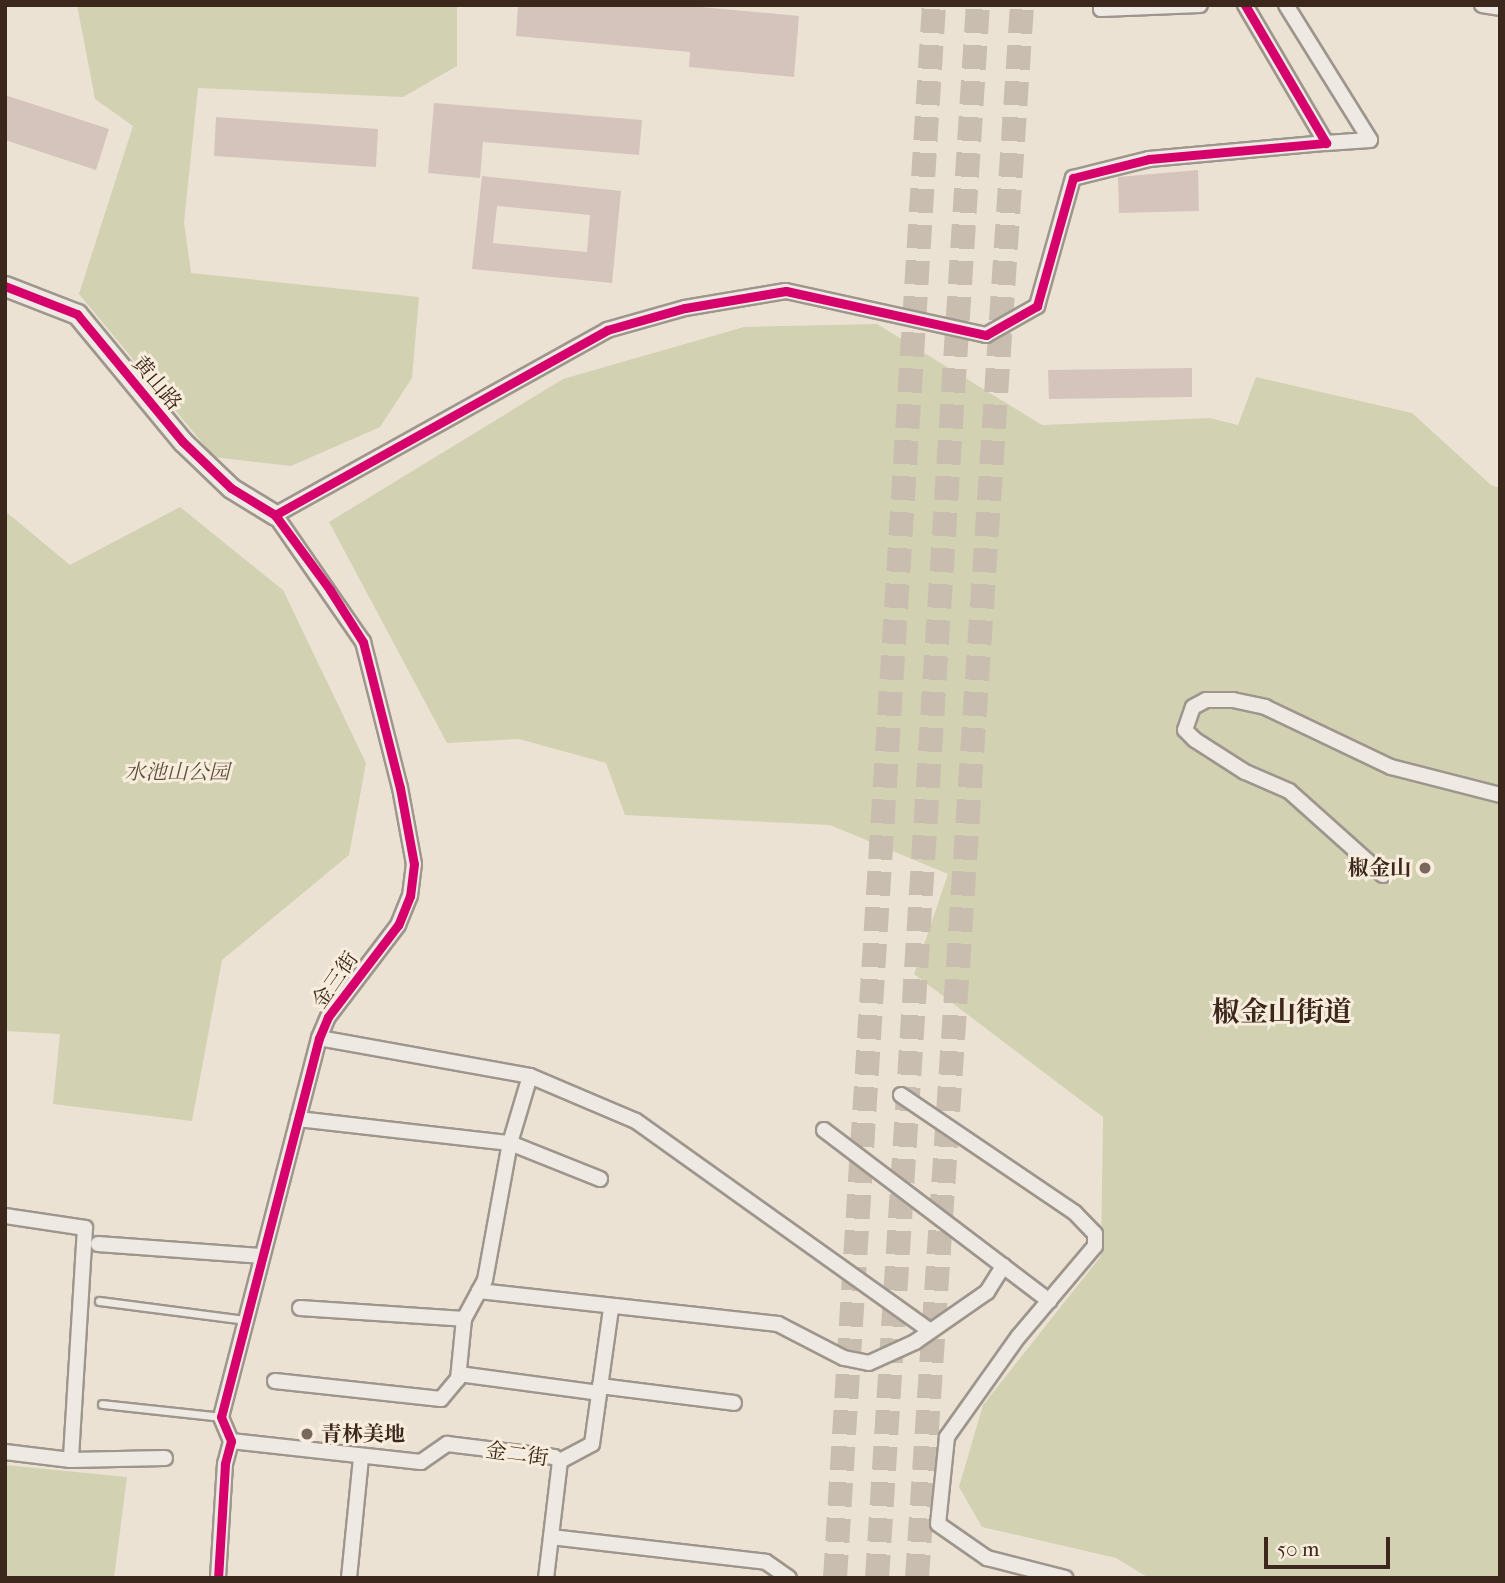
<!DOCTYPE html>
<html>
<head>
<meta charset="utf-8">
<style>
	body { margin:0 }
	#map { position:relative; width:1505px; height:1583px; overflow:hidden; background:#ebe2d4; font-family:"IM FELL French Canon","Noto Serif SC",serif }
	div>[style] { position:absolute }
	.green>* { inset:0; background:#d2d1b2 }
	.building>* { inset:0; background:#d5c4bb }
	.highway-tunnel>* { height:24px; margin-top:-12px; transform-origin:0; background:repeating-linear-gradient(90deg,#c8bdaf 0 24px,transparent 0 36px) }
	.roads { filter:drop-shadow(2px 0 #9e968d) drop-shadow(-2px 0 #9e968d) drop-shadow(0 2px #9e968d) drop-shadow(0 -2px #9e968d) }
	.lane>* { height:7px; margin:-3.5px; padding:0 3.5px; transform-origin:3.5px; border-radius:3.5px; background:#eeeae3 }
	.street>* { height:14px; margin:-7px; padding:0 7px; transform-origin:7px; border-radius:7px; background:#eeeae3 }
	.secondary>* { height:19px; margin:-9.5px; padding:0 9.5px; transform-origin:9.5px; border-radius:9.5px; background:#eeeae3 }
	.cycleway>* { height:9px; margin:-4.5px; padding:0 4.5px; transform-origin:4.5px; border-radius:4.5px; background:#d6006c }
	.dots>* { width:19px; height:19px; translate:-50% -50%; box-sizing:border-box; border:4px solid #f8eddd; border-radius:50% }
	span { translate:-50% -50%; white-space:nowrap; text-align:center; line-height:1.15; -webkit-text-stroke:6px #f8eddd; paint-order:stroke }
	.street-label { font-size:21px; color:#3c271c }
	.park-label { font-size:21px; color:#5c4e3a; font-style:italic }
	.poi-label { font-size:21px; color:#3c271c; font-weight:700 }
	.right { translate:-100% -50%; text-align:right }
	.left { translate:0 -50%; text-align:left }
	.district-label { font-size:28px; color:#3c271c; font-weight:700 }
	.frame { position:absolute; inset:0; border:7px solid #3c271c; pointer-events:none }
	.scale { position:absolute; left:1264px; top:1537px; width:126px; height:32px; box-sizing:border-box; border:4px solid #3c271c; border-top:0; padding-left:9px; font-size:21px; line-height:24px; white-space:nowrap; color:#3c271c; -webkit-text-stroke:5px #f8eddd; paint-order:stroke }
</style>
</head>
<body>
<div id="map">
	<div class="green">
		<div style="clip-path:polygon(77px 5px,457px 5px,457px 66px,403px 97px,198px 88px,184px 222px,191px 273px,419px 297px,412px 378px,380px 427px,291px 466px,214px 457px,79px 294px,133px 126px,95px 99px)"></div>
		<div style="clip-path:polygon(877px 324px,1042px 425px,1210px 418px,1238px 425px,1256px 377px,1412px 413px,1491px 485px,1500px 488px,1500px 1578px,1149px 1578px,1116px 1558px,982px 1527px,959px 1487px,983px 1405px,1101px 1256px,1103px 1117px,914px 974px,948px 874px,830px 825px,625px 815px,606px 763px,519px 739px,447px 743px,329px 522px,563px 379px,744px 327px)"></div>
		<div style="clip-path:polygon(180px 507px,283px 590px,366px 763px,349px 855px,222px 960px,192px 1121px,53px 1104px,60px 1034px,5px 1031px,5px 511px,70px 565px)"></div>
		<div style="clip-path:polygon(5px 1465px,127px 1477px,114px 1578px,5px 1578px)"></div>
	</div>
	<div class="building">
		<div style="clip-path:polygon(518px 5px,679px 5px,799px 16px,794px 77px,689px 67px,690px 52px,516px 36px)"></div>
		<div style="clip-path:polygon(5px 95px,109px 129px,96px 170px,5px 140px)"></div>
		<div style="clip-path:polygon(434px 103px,642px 120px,639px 155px,483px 142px,480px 178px,428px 173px)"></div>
		<div style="clip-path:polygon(216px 117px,378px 129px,376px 167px,214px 156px)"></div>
		<div style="clip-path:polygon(1198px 170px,1199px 211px,1119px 213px,1118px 177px)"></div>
		<div style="clip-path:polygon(evenodd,482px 176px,621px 191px,612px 283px,472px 269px,482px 176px,497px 206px,590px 215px,587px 252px,493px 243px,497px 206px)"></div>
		<div style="clip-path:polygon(1192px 368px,1192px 397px,1049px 399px,1048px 370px)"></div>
	</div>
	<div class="highway-tunnel">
		<div style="left:835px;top:1578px;width:1576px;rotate:-86.4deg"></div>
		<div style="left:877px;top:1578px;width:1576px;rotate:-86.33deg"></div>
		<div style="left:917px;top:1578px;width:1577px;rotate:-86.18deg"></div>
	</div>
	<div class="roads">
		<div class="lane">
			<div style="left:99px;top:1301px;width:147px;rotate:7.4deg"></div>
			<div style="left:102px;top:1404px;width:120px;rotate:6.2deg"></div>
		</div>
		<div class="street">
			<div style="left:1104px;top:5px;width:5px;rotate:127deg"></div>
			<div style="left:1101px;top:9px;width:99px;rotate:-2.3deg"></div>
			<div style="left:1286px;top:5px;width:159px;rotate:58.1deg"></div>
			<div style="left:1370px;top:140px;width:44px;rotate:176.1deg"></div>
			<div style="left:1482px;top:5px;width:18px;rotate:9deg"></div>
			<div style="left:1383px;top:875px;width:126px;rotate:-138.2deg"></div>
			<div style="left:1289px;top:791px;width:48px;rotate:-156.6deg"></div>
			<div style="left:1245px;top:772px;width:59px;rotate:-147.4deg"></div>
			<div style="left:1195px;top:740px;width:14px;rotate:-135deg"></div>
			<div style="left:1185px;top:730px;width:24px;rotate:-71deg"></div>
			<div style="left:1193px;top:707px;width:15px;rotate:-28deg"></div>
			<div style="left:1206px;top:700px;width:27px"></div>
			<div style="left:1233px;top:700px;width:33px;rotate:12deg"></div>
			<div style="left:1265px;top:707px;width:140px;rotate:25.5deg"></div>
			<div style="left:1391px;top:767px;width:113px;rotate:14.4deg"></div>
			<div style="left:319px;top:1038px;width:214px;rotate:10.2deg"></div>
			<div style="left:530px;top:1076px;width:115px;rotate:23deg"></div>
			<div style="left:636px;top:1121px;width:361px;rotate:35.5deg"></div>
			<div style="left:901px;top:1095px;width:210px;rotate:34.1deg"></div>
			<div style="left:1075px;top:1213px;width:29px;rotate:46deg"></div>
			<div style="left:1095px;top:1234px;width:12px;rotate:90deg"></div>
			<div style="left:1095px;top:1246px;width:119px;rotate:130.2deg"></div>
			<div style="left:1018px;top:1337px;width:123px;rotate:125.4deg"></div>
			<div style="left:947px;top:1437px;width:87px;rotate:95.9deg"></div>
			<div style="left:938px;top:1524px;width:60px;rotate:34.8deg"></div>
			<div style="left:987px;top:1558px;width:81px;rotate:14.4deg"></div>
			<div style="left:298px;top:1119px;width:213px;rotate:6.5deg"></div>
			<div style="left:510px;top:1143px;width:97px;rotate:21.8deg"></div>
			<div style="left:824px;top:1130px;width:283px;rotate:37.2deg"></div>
			<div style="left:5px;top:1216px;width:81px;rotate:8.5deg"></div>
			<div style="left:85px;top:1228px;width:232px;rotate:93.5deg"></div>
			<div style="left:98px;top:1244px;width:162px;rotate:4.2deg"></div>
			<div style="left:479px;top:1291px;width:301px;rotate:6.3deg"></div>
			<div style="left:778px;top:1324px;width:74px;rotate:27.3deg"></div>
			<div style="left:844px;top:1358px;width:25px;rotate:11deg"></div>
			<div style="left:869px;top:1363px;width:51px;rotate:-24.5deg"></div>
			<div style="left:915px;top:1342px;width:88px;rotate:-34.8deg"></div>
			<div style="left:987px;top:1292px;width:31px;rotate:-58deg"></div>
			<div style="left:300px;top:1308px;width:164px;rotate:3.8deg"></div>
			<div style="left:459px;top:1374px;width:141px;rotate:7.7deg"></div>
			<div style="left:275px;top:1381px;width:167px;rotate:6.2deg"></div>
			<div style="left:441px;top:1399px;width:26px;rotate:-50deg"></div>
			<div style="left:458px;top:1379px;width:60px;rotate:-84.3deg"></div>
			<div style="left:464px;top:1319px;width:44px;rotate:-61.7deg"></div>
			<div style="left:485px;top:1280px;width:139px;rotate:-79.7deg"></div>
			<div style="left:510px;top:1143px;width:70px;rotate:-73.4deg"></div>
			<div style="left:600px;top:1386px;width:135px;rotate:7.2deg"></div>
			<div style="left:231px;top:1441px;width:191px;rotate:6.3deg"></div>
			<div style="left:421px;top:1462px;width:32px;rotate:-35deg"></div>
			<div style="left:447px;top:1444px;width:108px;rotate:6.9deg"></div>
			<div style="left:554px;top:1457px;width:7px;rotate:34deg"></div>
			<div style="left:560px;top:1461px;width:118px;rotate:96.8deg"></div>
			<div style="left:5px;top:1452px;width:66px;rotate:6.9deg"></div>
			<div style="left:71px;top:1460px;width:94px;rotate:-1.2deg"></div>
			<div style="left:560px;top:1461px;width:36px;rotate:-28deg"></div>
			<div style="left:592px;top:1444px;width:137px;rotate:-82deg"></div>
			<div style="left:551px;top:1537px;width:216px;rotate:6.6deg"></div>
			<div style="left:766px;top:1562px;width:28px;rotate:35deg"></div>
			<div style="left:218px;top:1578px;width:114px;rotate:-86.5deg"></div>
			<div style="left:225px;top:1464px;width:24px;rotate:-75deg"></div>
			<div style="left:231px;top:1441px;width:26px;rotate:-113deg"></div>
			<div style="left:221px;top:1417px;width:391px;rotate:-75.5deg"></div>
			<div style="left:319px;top:1038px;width:23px;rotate:-67deg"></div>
			<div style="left:328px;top:1017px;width:116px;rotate:-52.7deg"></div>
			<div style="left:398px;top:925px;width:31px;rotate:-68deg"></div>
			<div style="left:410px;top:896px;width:32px;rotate:-83deg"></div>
			<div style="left:414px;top:864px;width:77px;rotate:-100.4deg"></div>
			<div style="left:400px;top:788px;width:151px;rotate:-104.2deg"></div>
			<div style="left:363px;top:642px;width:155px;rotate:-124.7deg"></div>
			<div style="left:275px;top:515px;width:380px;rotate:-29.1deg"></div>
			<div style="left:607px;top:330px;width:81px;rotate:-15.8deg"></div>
			<div style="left:685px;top:308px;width:102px;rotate:-9.6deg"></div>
			<div style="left:786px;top:291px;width:205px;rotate:12.4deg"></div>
			<div style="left:986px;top:335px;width:59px;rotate:-29.6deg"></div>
			<div style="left:1037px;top:306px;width:133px;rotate:-74.3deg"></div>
			<div style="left:1073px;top:178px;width:78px;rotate:-14deg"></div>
			<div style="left:1149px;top:159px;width:178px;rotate:-5.2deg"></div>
			<div style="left:1326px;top:143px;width:160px;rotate:-120.4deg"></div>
			<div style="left:349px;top:1578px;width:122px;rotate:-84.3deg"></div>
		</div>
		<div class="secondary">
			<div style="left:5px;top:286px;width:77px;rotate:21.3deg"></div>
			<div style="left:77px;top:314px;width:166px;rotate:50.4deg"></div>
			<div style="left:183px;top:442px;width:66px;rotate:43.8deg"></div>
			<div style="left:231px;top:488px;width:52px;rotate:31.5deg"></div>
		</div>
	</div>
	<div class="cycleway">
		<div style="left:5px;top:286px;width:77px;rotate:21.3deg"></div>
		<div style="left:77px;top:314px;width:166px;rotate:50.4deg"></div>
		<div style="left:183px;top:442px;width:66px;rotate:43.8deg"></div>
		<div style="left:231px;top:488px;width:52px;rotate:31.5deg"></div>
		<div style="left:275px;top:515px;width:93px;rotate:53.7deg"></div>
		<div style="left:330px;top:590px;width:62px;rotate:57.6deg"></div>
		<div style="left:363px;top:642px;width:151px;rotate:75.8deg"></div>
		<div style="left:400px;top:788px;width:77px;rotate:79.6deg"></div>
		<div style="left:414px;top:864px;width:32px;rotate:97deg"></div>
		<div style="left:410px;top:896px;width:31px;rotate:112deg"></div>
		<div style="left:398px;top:925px;width:116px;rotate:127.3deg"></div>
		<div style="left:328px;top:1017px;width:23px;rotate:113deg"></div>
		<div style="left:319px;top:1038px;width:391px;rotate:104.5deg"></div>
		<div style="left:221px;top:1417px;width:26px;rotate:67deg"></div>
		<div style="left:231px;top:1441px;width:24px;rotate:105deg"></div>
		<div style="left:225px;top:1464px;width:114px;rotate:93.5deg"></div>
		<div style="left:275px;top:515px;width:380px;rotate:-29.1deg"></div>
		<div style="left:607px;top:330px;width:81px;rotate:-15.8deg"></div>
		<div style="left:685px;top:308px;width:102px;rotate:-9.6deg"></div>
		<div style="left:786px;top:291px;width:205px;rotate:12.4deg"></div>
		<div style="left:986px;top:335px;width:59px;rotate:-29.6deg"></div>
		<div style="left:1037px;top:306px;width:133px;rotate:-74.3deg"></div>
		<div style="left:1073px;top:178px;width:78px;rotate:-14deg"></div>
		<div style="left:1149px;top:159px;width:178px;rotate:-5.2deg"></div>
		<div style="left:1326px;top:143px;width:160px;rotate:-120.4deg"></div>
	</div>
	<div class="dots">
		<div style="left:1425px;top:868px;background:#79685c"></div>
		<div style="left:307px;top:1434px;background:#79685c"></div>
	</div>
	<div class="street-label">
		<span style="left:157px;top:383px;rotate:50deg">黄山路</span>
		<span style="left:335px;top:980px;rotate:-55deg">金三街</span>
		<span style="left:517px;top:1454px;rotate:8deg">金二街</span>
	</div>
	<div class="park-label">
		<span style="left:177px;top:772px">水池山公园</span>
	</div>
	<div class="poi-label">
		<span class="right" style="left:1411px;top:868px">椒金山</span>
		<span class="left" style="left:321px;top:1434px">青林美地</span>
	</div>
	<div class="district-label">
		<span style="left:1282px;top:1012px">椒金山街道</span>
	</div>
	<div class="frame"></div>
	<div class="scale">50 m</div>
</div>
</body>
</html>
